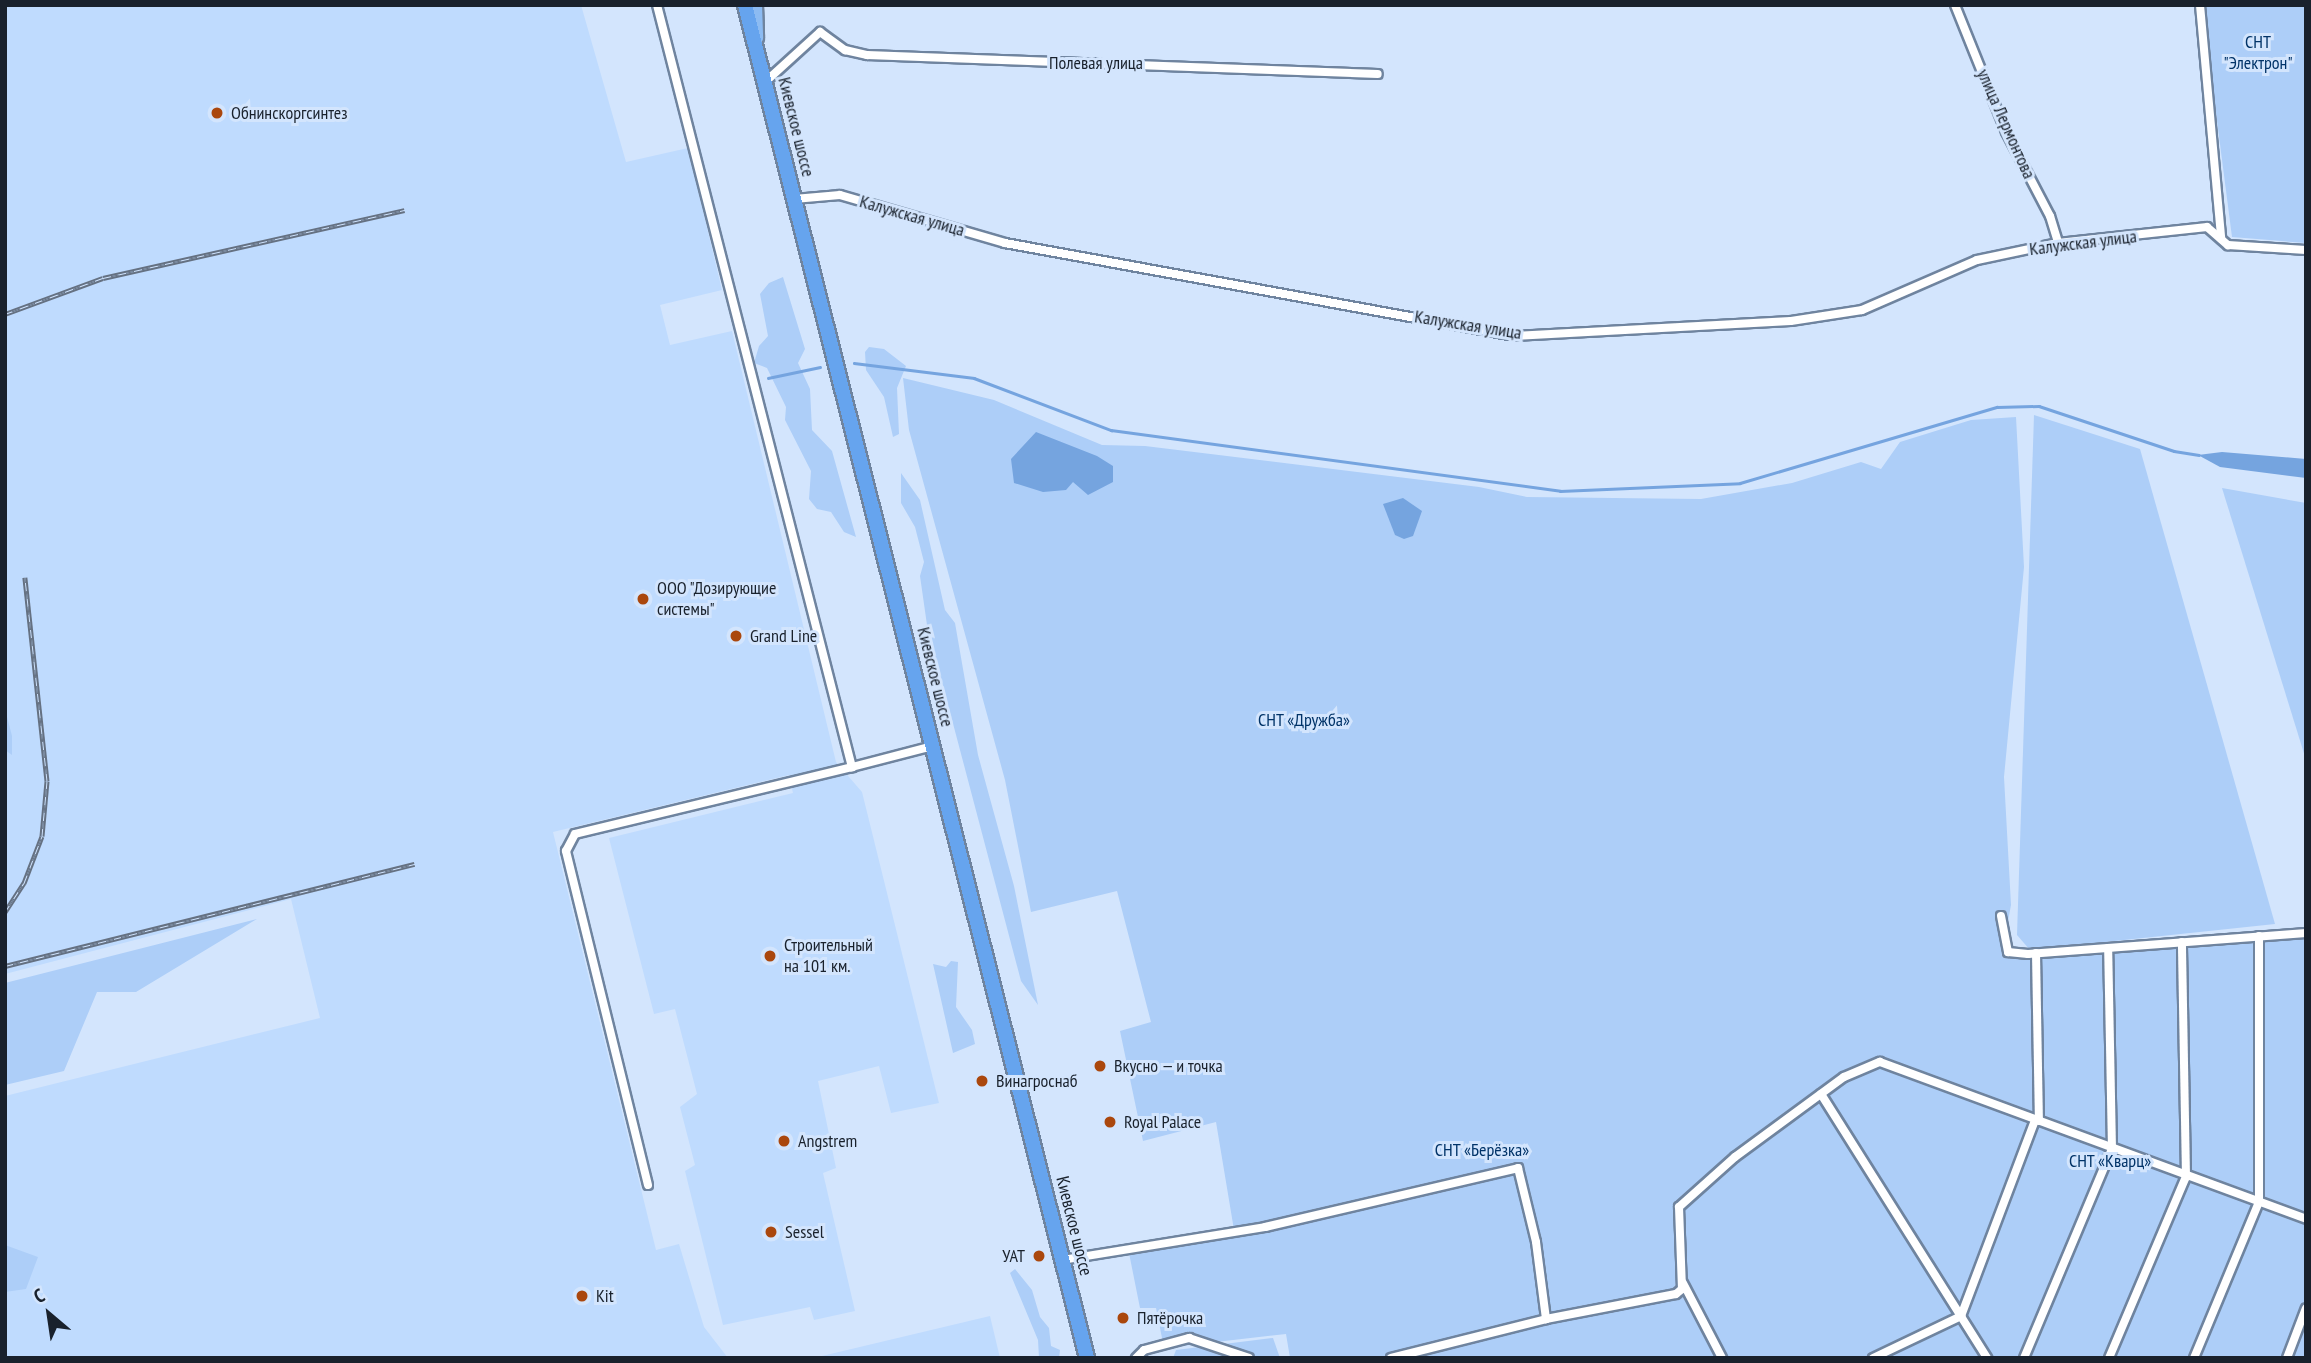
<!DOCTYPE html>
<html>
<head>
<meta charset="utf-8">
<style>
	body { margin:0 }
	#map { position:relative; width:2311px; height:1363px; overflow:hidden; background:#d3e5fd; font-family:"PT Sans Narrow",sans-serif }
	div>[style] { position:absolute }
	.built>* { inset:0; background:#bfdbfe }
	.green>* { inset:0; background:#adcef8 }
	.water>* { inset:0; background:#75a4df }
	.stream>* { height:2.5px; margin:-1.25px; padding:0 1.25px; transform-origin:1.25px; border-radius:1.25px; background:#75a4df }
	.roads { filter:drop-shadow(2px 0 #6f849f) drop-shadow(-2px 0 #6f849f) drop-shadow(0 2px #6f849f) drop-shadow(0 -2px #6f849f) }
	.minor>* { height:8px; margin:-4px; padding:0 4px; transform-origin:4px; border-radius:4px; background:#fff }
	.primary>* { height:12px; margin:-6px; padding:0 6px; transform-origin:6px; border-radius:6px; background:#8cbbf2 }
	.trunk>* { height:14px; margin:-7px; padding:0 7px; transform-origin:7px; border-radius:7px; background:#66a4ee }
	.rail>* { height:5px; margin-top:-2.5px; transform-origin:0; background:repeating-linear-gradient(90deg,#d3e5fd 0 8px,#657182 0 16px); box-sizing:border-box; border-block:2px solid #657182 }
	.dots>* { width:19px; height:19px; translate:-50% -50%; box-sizing:border-box; border:4px solid #d3e5fd; border-radius:50% }
	span { translate:-50% -50%; white-space:nowrap; text-align:center; line-height:1.15; -webkit-text-stroke:6px #d3e5fd; paint-order:stroke }
	.park-label { font-size:18px; color:#013368 }
	.street-label { font-size:18px; color:#19212c }
	.poi-label { font-size:18px; color:#19212c }
	.left { translate:0 -50%; text-align:left }
	.right { translate:-100% -50%; text-align:right }
	.frame { position:absolute; inset:0; border:7px solid #19212c; pointer-events:none }
	.north { position:absolute; left:14px; top:1279px; width:70px; height:70px; -webkit-text-stroke:5px #d3e5fd; paint-order:stroke; rotate:331deg; font-size:19px; font-weight:700; line-height:28px; text-align:center; color:#19212c }
	.north::after { content:''; display:block; margin:auto; width:24px; height:32px; background:#19212c; clip-path:polygon(50% 0,100% 100%,50% 72%,0 100%) }
</style>
</head>
<body>
<div id="map">
	<div class="built">
		<div style="clip-path:polygon(5px 5px,581px 5px,626px 162px,688px 148px,722px 290px,660px 305px,670px 345px,732px 331px,836px 762px,862px 792px,939px 1103px,891px 1113px,879px 1066px,818px 1081px,836px 1168px,823px 1173px,855px 1311px,814px 1320px,810px 1307px,723px 1325px,685px 1171px,695px 1165px,680px 1107px,697px 1094px,675px 1009px,654px 1014px,609px 838px,793px 793px,789px 775px,553px 832px,656px 1250px,679px 1244px,704px 1327px,728px 1358px,5px 1358px,5px 1096px,320px 1018px,291px 899px,5px 974px)"></div>
		<div style="clip-path:polygon(990px 1316px,1000px 1358px,818px 1358px,822px 1356px)"></div>
	</div>
	<div class="green">
		<div style="clip-path:polygon(2202px 5px,2306px 5px,2306px 243px,2232px 237px)"></div>
		<div style="clip-path:polygon(783px 277px,805px 349px,798px 363px,810px 389px,812px 430px,832px 451px,856px 537px,844px 532px,831px 512px,817px 509px,809px 499px,811px 471px,785px 420px,786px 407px,767px 368px,754px 363px,759px 346px,768px 336px,760px 294px,769px 283px)"></div>
		<div style="clip-path:polygon(869px 347px,884px 349px,906px 366px,897px 388px,899px 434px,893px 437px,884px 397px,866px 370px,865px 352px)"></div>
		<div style="clip-path:polygon(903px 378px,994px 400px,1102px 445px,1145px 446px,1479px 487px,1527px 497px,1701px 499px,1792px 483px,1861px 462px,1881px 469px,1900px 442px,1971px 420px,2016px 417px,2024px 567px,2004px 777px,2011px 905px,2003px 948px,2027px 951px,2306px 928px,2306px 1358px,1290px 1358px,1286px 1334px,1164px 1348px,1156px 1308px,1140px 1308px,1129px 1253px,1235px 1236px,1216px 1122px,1143px 1141px,1120px 1031px,1151px 1022px,1117px 891px,1031px 912px,1005px 780px,909px 430px)"></div>
		<div style="clip-path:polygon(2034px 415px,2140px 449px,2275px 924px,2030px 950px,2017px 935px)"></div>
		<div style="clip-path:polygon(901px 473px,920px 500px,945px 610px,955px 623px,978px 755px,1014px 886px,1038px 1005px,1021px 981px,927px 625px,920px 576px,924px 562px,915px 527px,901px 503px)"></div>
		<div style="clip-path:polygon(2222px 488px,2306px 503px,2306px 760px)"></div>
		<div style="clip-path:polygon(5px 709px,12px 736px,12px 755px,5px 750px)"></div>
		<div style="clip-path:polygon(257px 919px,136px 992px,97px 992px,64px 1071px,5px 1085px,5px 983px)"></div>
		<div style="clip-path:polygon(951px 961px,958px 962px,956px 1007px,972px 1030px,975px 1044px,953px 1053px,933px 964px,946px 967px)"></div>
		<div style="clip-path:polygon(5px 1245px,38px 1257px,26px 1289px,5px 1292px)"></div>
		<div style="clip-path:polygon(1015px 1269px,1032px 1290px,1040px 1317px,1049px 1328px,1051px 1346px,1060px 1350px,1059px 1358px,1039px 1358px,1038px 1340px,1010px 1273px)"></div>
		<div style="clip-path:polygon(1273px 1338px,1280px 1358px,1173px 1358px,1176px 1350px)"></div>
	</div>
	<div class="water">
		<div style="clip-path:polygon(1036px 432px,1097px 456px,1113px 466px,1113px 482px,1088px 495px,1073px 482px,1066px 490px,1043px 492px,1014px 483px,1011px 459px)"></div>
		<div style="clip-path:polygon(2222px 452px,2306px 459px,2306px 478px,2220px 467px,2198px 455px)"></div>
		<div style="clip-path:polygon(1403px 498px,1422px 511px,1413px 536px,1404px 539px,1395px 535px,1383px 504px)"></div>
	</div>
	<div class="stream">
		<div style="left:854px;top:363px;width:121px;rotate:7.1deg"></div>
		<div style="left:974px;top:378px;width:147px;rotate:20.8deg"></div>
		<div style="left:1111px;top:430px;width:453px;rotate:7.7deg"></div>
		<div style="left:1560px;top:491px;width:180px;rotate:-2.5deg"></div>
		<div style="left:1740px;top:483px;width:268px;rotate:-16.5deg"></div>
		<div style="left:1997px;top:407px;width:42px;rotate:-1.4deg"></div>
		<div style="left:2039px;top:406px;width:142px;rotate:18.4deg"></div>
		<div style="left:2174px;top:451px;width:25px;rotate:9deg"></div>
		<div style="left:768px;top:378px;width:53px;rotate:-11.9deg"></div>
	</div>
	<div class="roads">
		<div class="minor">
			<div style="left:657px;top:5px;width:787px;rotate:75.65deg"></div>
			<div style="left:852px;top:767px;width:84px;rotate:-14.5deg"></div>
			<div style="left:1955px;top:5px;width:137px;rotate:68.1deg"></div>
			<div style="left:2006px;top:132px;width:95px;rotate:62.4deg"></div>
			<div style="left:2050px;top:216px;width:28px;rotate:73deg"></div>
			<div style="left:2200px;top:5px;width:234px;rotate:84.8deg"></div>
			<div style="left:764px;top:83px;width:76px;rotate:-42.3deg"></div>
			<div style="left:820px;top:32px;width:31px;rotate:36deg"></div>
			<div style="left:845px;top:50px;width:23px;rotate:13deg"></div>
			<div style="left:867px;top:55px;width:511px;rotate:2.13deg"></div>
			<div style="left:794px;top:199px;width:46px;rotate:-5deg"></div>
			<div style="left:840px;top:195px;width:172px;rotate:16.2deg"></div>
			<div style="left:1005px;top:243px;width:517px;rotate:10.35deg"></div>
			<div style="left:1514px;top:336px;width:277px;rotate:-3.1deg"></div>
			<div style="left:1791px;top:321px;width:72px;rotate:-8.8deg"></div>
			<div style="left:1862px;top:310px;width:125px;rotate:-23.5deg"></div>
			<div style="left:1977px;top:260px;width:83px;rotate:-11.9deg"></div>
			<div style="left:2058px;top:243px;width:150px;rotate:-6.1deg"></div>
			<div style="left:2207px;top:227px;width:28px;rotate:41deg"></div>
			<div style="left:2228px;top:245px;width:78px;rotate:3.7deg"></div>
			<div style="left:2001px;top:916px;width:37px;rotate:79deg"></div>
			<div style="left:2008px;top:952px;width:20px;rotate:6deg"></div>
			<div style="left:2028px;top:954px;width:279px;rotate:-4.3deg"></div>
			<div style="left:2036px;top:953px;width:168px;rotate:89deg"></div>
			<div style="left:1821px;top:1094px;width:312px;rotate:57.8deg"></div>
			<div style="left:648px;top:1185px;width:344px;rotate:-103.8deg"></div>
			<div style="left:566px;top:851px;width:19px;rotate:-62deg"></div>
			<div style="left:575px;top:834px;width:285px;rotate:-13.6deg"></div>
			<div style="left:1062px;top:1260px;width:206px;rotate:-9.2deg"></div>
			<div style="left:1265px;top:1227px;width:260px;rotate:-13.1deg"></div>
			<div style="left:1518px;top:1168px;width:76px;rotate:76.3deg"></div>
			<div style="left:1536px;top:1242px;width:78px;rotate:82.6deg"></div>
			<div style="left:1546px;top:1319px;width:132px;rotate:-10.9deg"></div>
			<div style="left:1676px;top:1294px;width:8px;rotate:-40deg"></div>
			<div style="left:1682px;top:1289px;width:82px;rotate:-92.1deg"></div>
			<div style="left:1679px;top:1207px;width:75px;rotate:-41.8deg"></div>
			<div style="left:1735px;top:1157px;width:135px;rotate:-36.3deg"></div>
			<div style="left:1844px;top:1077px;width:39px;rotate:-23deg"></div>
			<div style="left:1880px;top:1062px;width:454px;rotate:20.2deg"></div>
			<div style="left:1683px;top:1283px;width:85px;rotate:62.5deg"></div>
			<div style="left:1136px;top:1358px;width:11px;rotate:-45deg"></div>
			<div style="left:1144px;top:1350px;width:47px;rotate:-14.9deg"></div>
			<div style="left:1189px;top:1338px;width:63px;rotate:18.4deg"></div>
			<div style="left:1391px;top:1358px;width:160px;rotate:-14.1deg"></div>
			<div style="left:1873px;top:1358px;width:98px;rotate:-25.5deg"></div>
			<div style="left:1961px;top:1316px;width:210px;rotate:-69.3deg"></div>
			<div style="left:2024px;top:1358px;width:227px;rotate:-67.2deg"></div>
			<div style="left:2112px;top:1149px;width:201px;rotate:-91.1deg"></div>
			<div style="left:2109px;top:1358px;width:197px;rotate:-67deg"></div>
			<div style="left:2186px;top:1177px;width:235px;rotate:-91deg"></div>
			<div style="left:2194px;top:1358px;width:169px;rotate:-67.4deg"></div>
			<div style="left:2259px;top:1202px;width:266px;rotate:-90deg"></div>
			<div style="left:2287px;top:1358px;width:53px;rotate:-69.2deg"></div>
		</div>
		<div class="primary">
			<div style="left:756px;top:5px;width:33px;rotate:88deg"></div>
		</div>
		<div class="trunk">
			<div style="left:745px;top:5px;width:1396px;rotate:75.81deg"></div>
		</div>
	</div>
	<div class="rail">
		<div style="left:5px;top:314px;width:104px;rotate:-20.2deg"></div>
		<div style="left:103px;top:278px;width:309px;rotate:-12.7deg"></div>
		<div style="left:5px;top:912px;width:35px;rotate:-57deg"></div>
		<div style="left:24px;top:883px;width:50px;rotate:-69deg"></div>
		<div style="left:42px;top:836px;width:55px;rotate:-84.8deg"></div>
		<div style="left:47px;top:781px;width:205px;rotate:-96.2deg"></div>
		<div style="left:5px;top:966px;width:422px;rotate:-14deg"></div>
	</div>
	<div class="dots">
		<div style="left:217px;top:113px;background:#aa470d"></div>
		<div style="left:643px;top:599px;background:#aa470d"></div>
		<div style="left:736px;top:636px;background:#aa470d"></div>
		<div style="left:770px;top:956px;background:#aa470d"></div>
		<div style="left:1100px;top:1066px;background:#aa470d"></div>
		<div style="left:982px;top:1081px;background:#aa470d"></div>
		<div style="left:1110px;top:1122px;background:#aa470d"></div>
		<div style="left:784px;top:1141px;background:#aa470d"></div>
		<div style="left:771px;top:1232px;background:#aa470d"></div>
		<div style="left:1039px;top:1256px;background:#aa470d"></div>
		<div style="left:582px;top:1296px;background:#aa470d"></div>
		<div style="left:1123px;top:1318px;background:#aa470d"></div>
	</div>
	<div class="park-label">
		<span style="left:2258px;top:53px">СНТ<br>"Электрон"</span>
		<span style="left:1304px;top:720px">СНТ «Дружба»</span>
		<span style="left:1482px;top:1150px">СНТ «Берёзка»</span>
		<span style="left:2110px;top:1161px">СНТ «Кварц»</span>
	</div>
	<div class="street-label">
		<span style="left:1096px;top:63px">Полевая улица</span>
		<span style="left:2006px;top:124px;rotate:66deg">улица Лермонтова</span>
		<span style="left:796px;top:127px;rotate:76deg">Киевское шоссе</span>
		<span style="left:912px;top:216px;rotate:16deg">Калужская улица</span>
		<span style="left:2083px;top:243px;rotate:-7deg">Калужская улица</span>
		<span style="left:1468px;top:325px;rotate:9deg">Калужская улица</span>
		<span style="left:935px;top:677px;rotate:76deg">Киевское шоссе</span>
		<span style="left:1074px;top:1226px;rotate:76deg">Киевское шоссе</span>
	</div>
	<div class="poi-label">
		<span class="left" style="left:231px;top:113px">Обнинскоргсинтез</span>
		<span class="left" style="left:657px;top:599px">ООО "Дозирующие<br>системы"</span>
		<span class="left" style="left:750px;top:636px">Grand Line</span>
		<span class="left" style="left:784px;top:956px">Строительный<br>на 101 км.</span>
		<span class="left" style="left:1114px;top:1066px">Вкусно — и точка</span>
		<span class="left" style="left:996px;top:1081px">Винагроснаб</span>
		<span class="left" style="left:1124px;top:1122px">Royal Palace</span>
		<span class="left" style="left:798px;top:1141px">Angstrem</span>
		<span class="left" style="left:785px;top:1232px">Sessel</span>
		<span class="right" style="left:1025px;top:1256px">УАТ</span>
		<span class="left" style="left:596px;top:1296px">Kit</span>
		<span class="left" style="left:1137px;top:1318px">Пятёрочка</span>
	</div>
	<div class="frame"></div>
	<div class="north">С</div>
</div>
</body>
</html>
